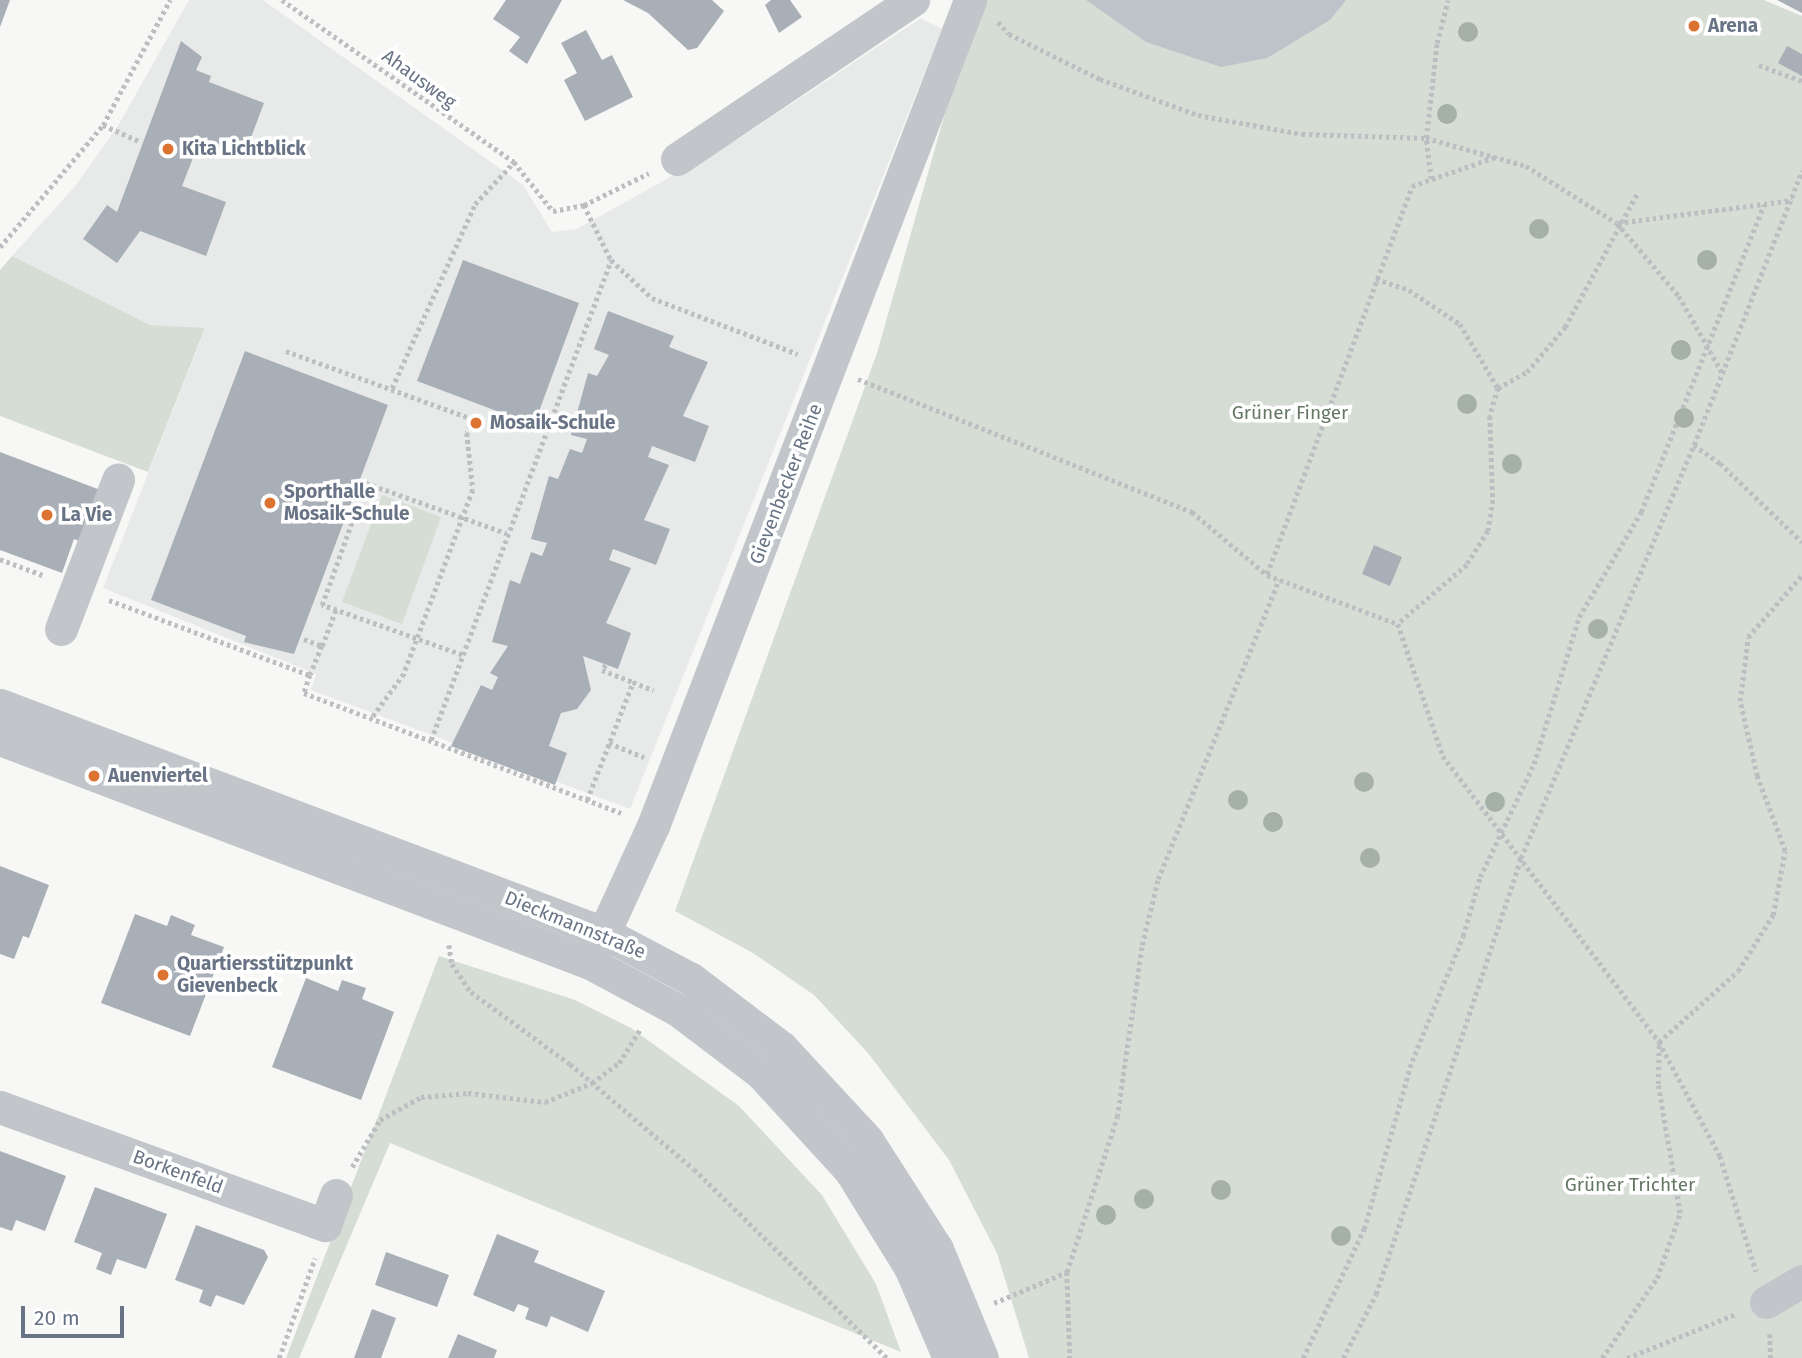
<!DOCTYPE html>
<meta charset="utf-8">
<style>
body{margin:0}
#map{position:relative;width:1802px;height:1358px;overflow:hidden;background:#f7f8f5;font-family:"Fira Sans",sans-serif}
div>[style]{position:absolute}
[style*='--x']{left:calc(var(--x)*1px);top:calc(var(--y)*1px);width:calc(var(--w)*1px);rotate:calc(var(--a)*1deg)}
.built>*{inset:0;background:#e8eae9}
.green>*{inset:0;background:#d6ddd5}
.water>*{inset:0;background:#bcc4ca}
.building>*{inset:0;background:#a8afb6}
.path>*{height:4.5px;margin-top:-2.25px;transform-origin:0;background:repeating-linear-gradient(90deg,#bcbec1 0 3.5px,transparent 0 7px)}
.minor>*{height:33px;margin:-16.5px;padding:0 16.5px;transform-origin:16.5px;border-radius:16.5px;background:#c2c5c9}
.trees>*{width:20px;height:20px;margin:-10px;border-radius:50%;background:#a6b1a5}
.dots>*{width:19px;height:19px;translate:-50% -50%;box-sizing:border-box;border:4px solid #fff;border-radius:50%}
span{translate:-50% -50%;white-space:nowrap;text-align:center;line-height:1.15;-webkit-text-stroke:7px #fff;paint-order:stroke}
.poi-label{font-size:19px;color:#687485;font-weight:700}
.left{translate:0 -50%;text-align:left}
.street-label{font-size:19px;color:#687485}
.park-label{font-size:19px;color:#647763}
.scale{position:absolute;left:21px;top:1306px;width:103px;height:32px;box-sizing:border-box;border:4px solid #687485;border-top:0;padding-left:9px;font-size:21px;line-height:24px;white-space:nowrap;color:#687485;-webkit-text-stroke:5px #fff;paint-order:stroke}
</style>
<div id="map">
<div class="built">
<div style="clip-path:polygon(189px 0,263px 0,523px 185px,552px 232px,577px 229px,740px 138px,921px 18px,942px 29px,630px 809px,311px 690px,316px 674px,103px 588px,205px 329px,150px 325px,12px 256px,76px 185px,119px 124px)"></div>
</div>
<div class="green">
<div style="clip-path:polygon(977px 0,1764px 0,1802px 16px,1802px 1358px,1029px 1358px,997px 1253px,949px 1160px,868px 1053px,814px 995px,753px 953px,675px 911px,877px 353px)"></div>
<div style="clip-path:polygon(12px 256px,150px 325px,205px 328px,148px 472px,0 416px,0 270px)"></div>
<div style="clip-path:polygon(382px 495px,441px 517px,402px 624px,342px 602px)"></div>
<div style="clip-path:polygon(439px 956px,575px 1000px,631px 1028px,739px 1106px,822px 1195px,876px 1284px,901px 1352px,390px 1143px,299px 1358px,286px 1358px)"></div>
</div>
<div class="water">
<div style="clip-path:polygon(1086px 0,1346px 0,1330px 20px,1267px 58px,1221px 67px,1146px 42px)"></div>
</div>
<div class="building">
<div style="clip-path:polygon(0 0,10px 0,0 27px)"></div>
<div style="clip-path:polygon(506px 0,562px 0,527px 64px,509px 51px,520px 37px,493px 19px)"></div>
<div style="clip-path:polygon(623px 0,712px 0,724px 11px,697px 48px,688px 50px,648px 13px)"></div>
<div style="clip-path:polygon(771px 0,790px 0,802px 17px,779px 33px,765px 5px)"></div>
<div style="clip-path:polygon(1777px 0,1802px 0,1802px 13px)"></div>
<div style="clip-path:polygon(586px 30px,602px 60px,612px 55px,633px 97px,585px 121px,564px 80px,577px 73px,561px 43px)"></div>
<div style="clip-path:polygon(181px 41px,202px 57px,196px 70px,211px 76px,209px 82px,264px 103px,244px 156px,200px 140px,182px 186px,226px 202px,206px 256px,140px 231px,117px 263px,83px 239px,107px 205px,117px 212px)"></div>
<div style="clip-path:polygon(1787px 46px,1802px 54px,1802px 76px,1778px 63px)"></div>
<div style="clip-path:polygon(463px 260px,579px 303px,534px 425px,417px 381px)"></div>
<div style="clip-path:polygon(608px 311px,674px 336px,669px 347px,708px 362px,683px 416px,709px 426px,695px 462px,652px 446px,648px 457px,669px 465px,644px 520px,670px 529px,656px 565px,613px 549px,609px 560px,631px 568px,606px 623px,631px 633px,618px 669px,583px 656px,591px 690px,577px 709px,561px 713px,549px 746px,567px 753px,555px 785px,451px 746px,481px 685px,492px 690px,498px 677px,490px 673px,508px 646px,492px 642px,510px 580px,520px 584px,531px 552px,542px 556px,547px 543px,531px 539px,549px 476px,558px 479px,570px 449px,582px 453px,587px 439px,571px 435px,588px 373px,597px 376px,609px 355px,594px 349px)"></div>
<div style="clip-path:polygon(245px 351px,388px 405px,294px 654px,244px 642px,246px 636px,151px 600px)"></div>
<div style="clip-path:polygon(0 452px,103px 491px,84px 543px,74px 539px,62px 573px,0 550px)"></div>
<div style="clip-path:polygon(1374px 545px,1402px 557px,1390px 586px,1362px 574px)"></div>
<div style="clip-path:polygon(0 866px,49px 885px,29px 938px,23px 936px,14px 959px,0 954px)"></div>
<div style="clip-path:polygon(135px 914px,167px 926px,171px 915px,195px 925px,191px 935px,224px 947px,190px 1036px,101px 1003px)"></div>
<div style="clip-path:polygon(306px 978px,338px 991px,342px 980px,366px 988px,362px 999px,394px 1012px,361px 1100px,272px 1067px)"></div>
<div style="clip-path:polygon(0 1151px,66px 1176px,45px 1231px,16px 1220px,12px 1231px,0 1227px)"></div>
<div style="clip-path:polygon(95px 1187px,167px 1214px,146px 1269px,117px 1259px,111px 1275px,96px 1269px,102px 1253px,74px 1242px)"></div>
<div style="clip-path:polygon(196px 1225px,264px 1250px,268px 1257px,244px 1305px,216px 1295px,211px 1307px,199px 1302px,203px 1290px,175px 1280px)"></div>
<div style="clip-path:polygon(497px 1234px,539px 1251px,534px 1262px,605px 1291px,588px 1332px,551px 1316px,547px 1327px,525px 1319px,529px 1308px,518px 1304px,514px 1312px,473px 1295px)"></div>
<div style="clip-path:polygon(386px 1252px,449px 1275px,437px 1307px,375px 1285px)"></div>
<div style="clip-path:polygon(372px 1309px,396px 1318px,381px 1358px,354px 1358px)"></div>
<div style="clip-path:polygon(458px 1334px,497px 1350px,494px 1358px,448px 1358px)"></div>
</div>
<div class="path">
<div style="--x:282;--y:0;--w:283;--a:34.9"></div>
<div style="--x:514;--y:162;--w:63;--a:51.5"></div>
<div style="--x:553;--y:211;--w:32;--a:-11"></div>
<div style="--x:584;--y:205;--w:72;--a:-26.2"></div>
<div style="--x:998;--y:22;--w:16;--a:47"></div>
<div style="--x:1009;--y:34;--w:102;--a:26.3"></div>
<div style="--x:1100;--y:79;--w:104;--a:20.2"></div>
<div style="--x:1198;--y:115;--w:106;--a:10.4"></div>
<div style="--x:1302;--y:134;--w:124;--a:1.8"></div>
<div style="--x:1426;--y:138;--w:104;--a:15.6"></div>
<div style="--x:1526;--y:166;--w:107;--a:32.1"></div>
<div style="--x:1617;--y:223;--w:96;--a:49.7"></div>
<div style="--x:1679;--y:296;--w:90;--a:60.6"></div>
<div style="--x:1759;--y:65;--w:46;--a:20.4"></div>
<div style="--x:103;--y:125;--w:42;--a:24.1"></div>
<div style="--x:1431;--y:179;--w:41;--a:-97"></div>
<div style="--x:1426;--y:138;--w:96;--a:-83.4"></div>
<div style="--x:1437;--y:43;--w:44;--a:-75.7"></div>
<div style="--x:584;--y:205;--w:61;--a:63.9"></div>
<div style="--x:611;--y:260;--w:56;--a:42.8"></div>
<div style="--x:652;--y:298;--w:156;--a:21"></div>
<div style="--x:1618;--y:223;--w:176;--a:-7.5"></div>
<div style="--x:0;--y:247;--w:160;--a:-49.8"></div>
<div style="--x:103;--y:125;--w:142;--a:-61.8"></div>
<div style="--x:1376;--y:279;--w:35;--a:18"></div>
<div style="--x:1409;--y:290;--w:61;--a:33.7"></div>
<div style="--x:1460;--y:324;--w:74;--a:59.3"></div>
<div style="--x:1498;--y:388;--w:29;--a:106"></div>
<div style="--x:1490;--y:416;--w:84;--a:88"></div>
<div style="--x:1493;--y:500;--w:31;--a:99"></div>
<div style="--x:1488;--y:531;--w:40;--a:122"></div>
<div style="--x:1467;--y:565;--w:91;--a:139.5"></div>
<div style="--x:286;--y:351;--w:199;--a:20"></div>
<div style="--x:473;--y:419;--w:15;--a:113"></div>
<div style="--x:467;--y:433;--w:57;--a:84"></div>
<div style="--x:473;--y:490;--w:197;--a:110.6"></div>
<div style="--x:404;--y:674;--w:54;--a:126"></div>
<div style="--x:858;--y:379;--w:360;--a:21.7"></div>
<div style="--x:1192;--y:512;--w:98;--a:40"></div>
<div style="--x:1267;--y:575;--w:140;--a:20.5"></div>
<div style="--x:1398;--y:624;--w:139;--a:71.2"></div>
<div style="--x:1443;--y:756;--w:358;--a:52.9"></div>
<div style="--x:1659;--y:1042;--w:129;--a:61.8"></div>
<div style="--x:1720;--y:1156;--w:121;--a:72.6"></div>
<div style="--x:392;--y:388;--w:202;--a:-65.7"></div>
<div style="--x:475;--y:204;--w:57;--a:-47.1"></div>
<div style="--x:1498;--y:388;--w:33;--a:-29"></div>
<div style="--x:1527;--y:372;--w:59;--a:-49.8"></div>
<div style="--x:1565;--y:327;--w:153;--a:-61.6"></div>
<div style="--x:1694;--y:445;--w:32;--a:35"></div>
<div style="--x:1720;--y:463;--w:114;--a:43.9"></div>
<div style="--x:0;--y:559;--w:48;--a:20.7"></div>
<div style="--x:1267;--y:574;--w:414;--a:-69.5"></div>
<div style="--x:1412;--y:186;--w:91;--a:-19.2"></div>
<div style="--x:109;--y:600;--w:215;--a:20.5"></div>
<div style="--x:310;--y:675;--w:19;--a:108"></div>
<div style="--x:304;--y:693;--w:339;--a:20.7"></div>
<div style="--x:304;--y:639;--w:19;--a:21"></div>
<div style="--x:322;--y:646;--w:31;--a:112"></div>
<div style="--x:322;--y:646;--w:39;--a:-69"></div>
<div style="--x:462;--y:655;--w:149;--a:-160.3"></div>
<div style="--x:322;--y:605;--w:130;--a:-70.2"></div>
<div style="--x:366;--y:483;--w:149;--a:19.7"></div>
<div style="--x:606;--y:665;--w:6;--a:129"></div>
<div style="--x:602;--y:670;--w:33;--a:21"></div>
<div style="--x:431;--y:740;--w:513;--a:-69.44"></div>
<div style="--x:609;--y:743;--w:38;--a:22"></div>
<div style="--x:587;--y:800;--w:127;--a:-68.7"></div>
<div style="--x:633;--y:682;--w:22;--a:22"></div>
<div style="--x:449;--y:945;--w:19;--a:81"></div>
<div style="--x:452;--y:964;--w:34;--a:56"></div>
<div style="--x:471;--y:992;--w:122;--a:36"></div>
<div style="--x:570;--y:1064;--w:162;--a:40.3"></div>
<div style="--x:694;--y:1169;--w:270;--a:44.4"></div>
<div style="--x:352;--y:1167;--w:55;--a:-59.2"></div>
<div style="--x:380;--y:1120;--w:47;--a:-29.3"></div>
<div style="--x:421;--y:1097;--w:47;--a:-4.9"></div>
<div style="--x:468;--y:1093;--w:78;--a:6.7"></div>
<div style="--x:545;--y:1102;--w:51;--a:-22"></div>
<div style="--x:592;--y:1083;--w:34;--a:-37"></div>
<div style="--x:619;--y:1063;--w:41;--a:-57.8"></div>
<div style="--x:1067;--y:1272;--w:86;--a:88"></div>
<div style="--x:994;--y:1303;--w:79;--a:-23"></div>
<div style="--x:1067;--y:1272;--w:163;--a:-72.1"></div>
<div style="--x:1117;--y:1117;--w:174;--a:-81.7"></div>
<div style="--x:1142;--y:945;--w:68;--a:-76.4"></div>
<div style="--x:1158;--y:879;--w:323;--a:-68"></div>
<div style="--x:1770;--y:1334;--w:24;--a:88"></div>
<div style="--x:279;--y:1358;--w:106;--a:-70.2"></div>
<div style="--x:1303;--y:1358;--w:143;--a:-64.7"></div>
<div style="--x:1364;--y:1229;--w:175;--a:-74.1"></div>
<div style="--x:1412;--y:1061;--w:135;--a:-67.8"></div>
<div style="--x:1463;--y:936;--w:61;--a:-73.9"></div>
<div style="--x:1480;--y:877;--w:125;--a:-64.5"></div>
<div style="--x:1534;--y:764;--w:154;--a:-73"></div>
<div style="--x:1579;--y:617;--w:122;--a:-59.4"></div>
<div style="--x:1641;--y:512;--w:331;--a:-68.2"></div>
<div style="--x:1343;--y:1358;--w:72;--a:-62.7"></div>
<div style="--x:1376;--y:1294;--w:459;--a:-71.6"></div>
<div style="--x:1521;--y:858;--w:448;--a:-67.3"></div>
<div style="--x:1694;--y:445;--w:295;--a:-68.5"></div>
<div style="--x:1602;--y:1358;--w:97;--a:-55.5"></div>
<div style="--x:1657;--y:1278;--w:69;--a:-70.5"></div>
<div style="--x:1680;--y:1213;--w:131;--a:-99.7"></div>
<div style="--x:1658;--y:1084;--w:42;--a:-88.6"></div>
<div style="--x:1659;--y:1042;--w:106;--a:-41.9"></div>
<div style="--x:1738;--y:971;--w:66;--a:-58"></div>
<div style="--x:1773;--y:915;--w:65;--a:-79.4"></div>
<div style="--x:1785;--y:851;--w:80;--a:-110.5"></div>
<div style="--x:1757;--y:776;--w:77;--a:-102.8"></div>
<div style="--x:1740;--y:701;--w:64;--a:-82.9"></div>
<div style="--x:1748;--y:637;--w:82;--a:-48.9"></div>
<div style="--x:1627;--y:1358;--w:118;--a:-22"></div>
</div>
<div class="minor">
<div style="--x:677;--y:159;--w:285;--a:-34"></div>
<div style="--x:61;--y:629;--w:160;--a:-69.1"></div>
<div style="--x:0;--y:705;--w:646;--a:20.68"></div>
<div style="--x:604;--y:933;--w:98;--a:27.9"></div>
<div style="--x:691;--y:979;--w:113;--a:37.1"></div>
<div style="--x:781;--y:1047;--w:127;--a:47.2"></div>
<div style="--x:867;--y:1140;--w:130;--a:57.3"></div>
<div style="--x:937;--y:1249;--w:118;--a:67.6"></div>
<div style="--x:0;--y:739;--w:631;--a:20.79"></div>
<div style="--x:590;--y:963;--w:100;--a:28.1"></div>
<div style="--x:678;--y:1010;--w:104;--a:37.2"></div>
<div style="--x:761;--y:1073;--w:132;--a:47.5"></div>
<div style="--x:850;--y:1170;--w:114;--a:58.3"></div>
<div style="--x:910;--y:1267;--w:99;--a:66.8"></div>
<div style="--x:595;--y:952;--w:139;--a:-65.3"></div>
<div style="--x:653;--y:826;--w:885;--a:-69"></div>
<div style="--x:0;--y:1107;--w:346;--a:20"></div>
<div style="--x:325;--y:1225;--w:32;--a:-70"></div>
<div style="--x:1766;--y:1302;--w:42;--a:-30.3"></div>
</div>
<div class="trees">
<div style="left:1468px;top:32px"></div>
<div style="left:1447px;top:114px"></div>
<div style="left:1539px;top:229px"></div>
<div style="left:1707px;top:260px"></div>
<div style="left:1681px;top:350px"></div>
<div style="left:1467px;top:404px"></div>
<div style="left:1684px;top:418px"></div>
<div style="left:1512px;top:464px"></div>
<div style="left:1598px;top:629px"></div>
<div style="left:1364px;top:782px"></div>
<div style="left:1238px;top:800px"></div>
<div style="left:1495px;top:802px"></div>
<div style="left:1273px;top:822px"></div>
<div style="left:1370px;top:858px"></div>
<div style="left:1221px;top:1190px"></div>
<div style="left:1144px;top:1199px"></div>
<div style="left:1106px;top:1215px"></div>
<div style="left:1341px;top:1236px"></div>
</div>
<div class="dots">
<div style="left:1694px;top:26px;background:#dc7331"></div>
<div style="left:168px;top:149px;background:#dc7331"></div>
<div style="left:476px;top:423px;background:#dc7331"></div>
<div style="left:270px;top:503px;background:#dc7331"></div>
<div style="left:47px;top:515px;background:#dc7331"></div>
<div style="left:94px;top:776px;background:#dc7331"></div>
<div style="left:163px;top:975px;background:#dc7331"></div>
</div>
<div class="poi-label">
<span class="left" style="left:1708px;top:26px">Arena</span>
<span class="left" style="left:182px;top:149px">Kita Lichtblick</span>
<span class="left" style="left:490px;top:423px">Mosaik-Schule</span>
<span class="left" style="left:284px;top:503px">Sporthalle<br>Mosaik-Schule</span>
<span class="left" style="left:61px;top:515px">La Vie</span>
<span class="left" style="left:108px;top:776px">Auenviertel</span>
<span class="left" style="left:177px;top:975px">Quartiersstützpunkt<br>Gievenbeck</span>
</div>
<div class="street-label">
<span style="left:419px;top:79px;rotate:36deg">Ahausweg</span>
<span style="left:786px;top:484px;rotate:-69deg">Gievenbecker Reihe</span>
<span style="left:575px;top:925px;rotate:22deg">Dieckmannstraße</span>
<span style="left:178px;top:1172px;rotate:20deg">Borkenfeld</span>
</div>
<div class="park-label">
<span style="left:1290px;top:413px">Grüner Finger</span>
<span style="left:1630px;top:1185px">Grüner Trichter</span>
</div>
<div class="scale">20 m</div>
</div>
